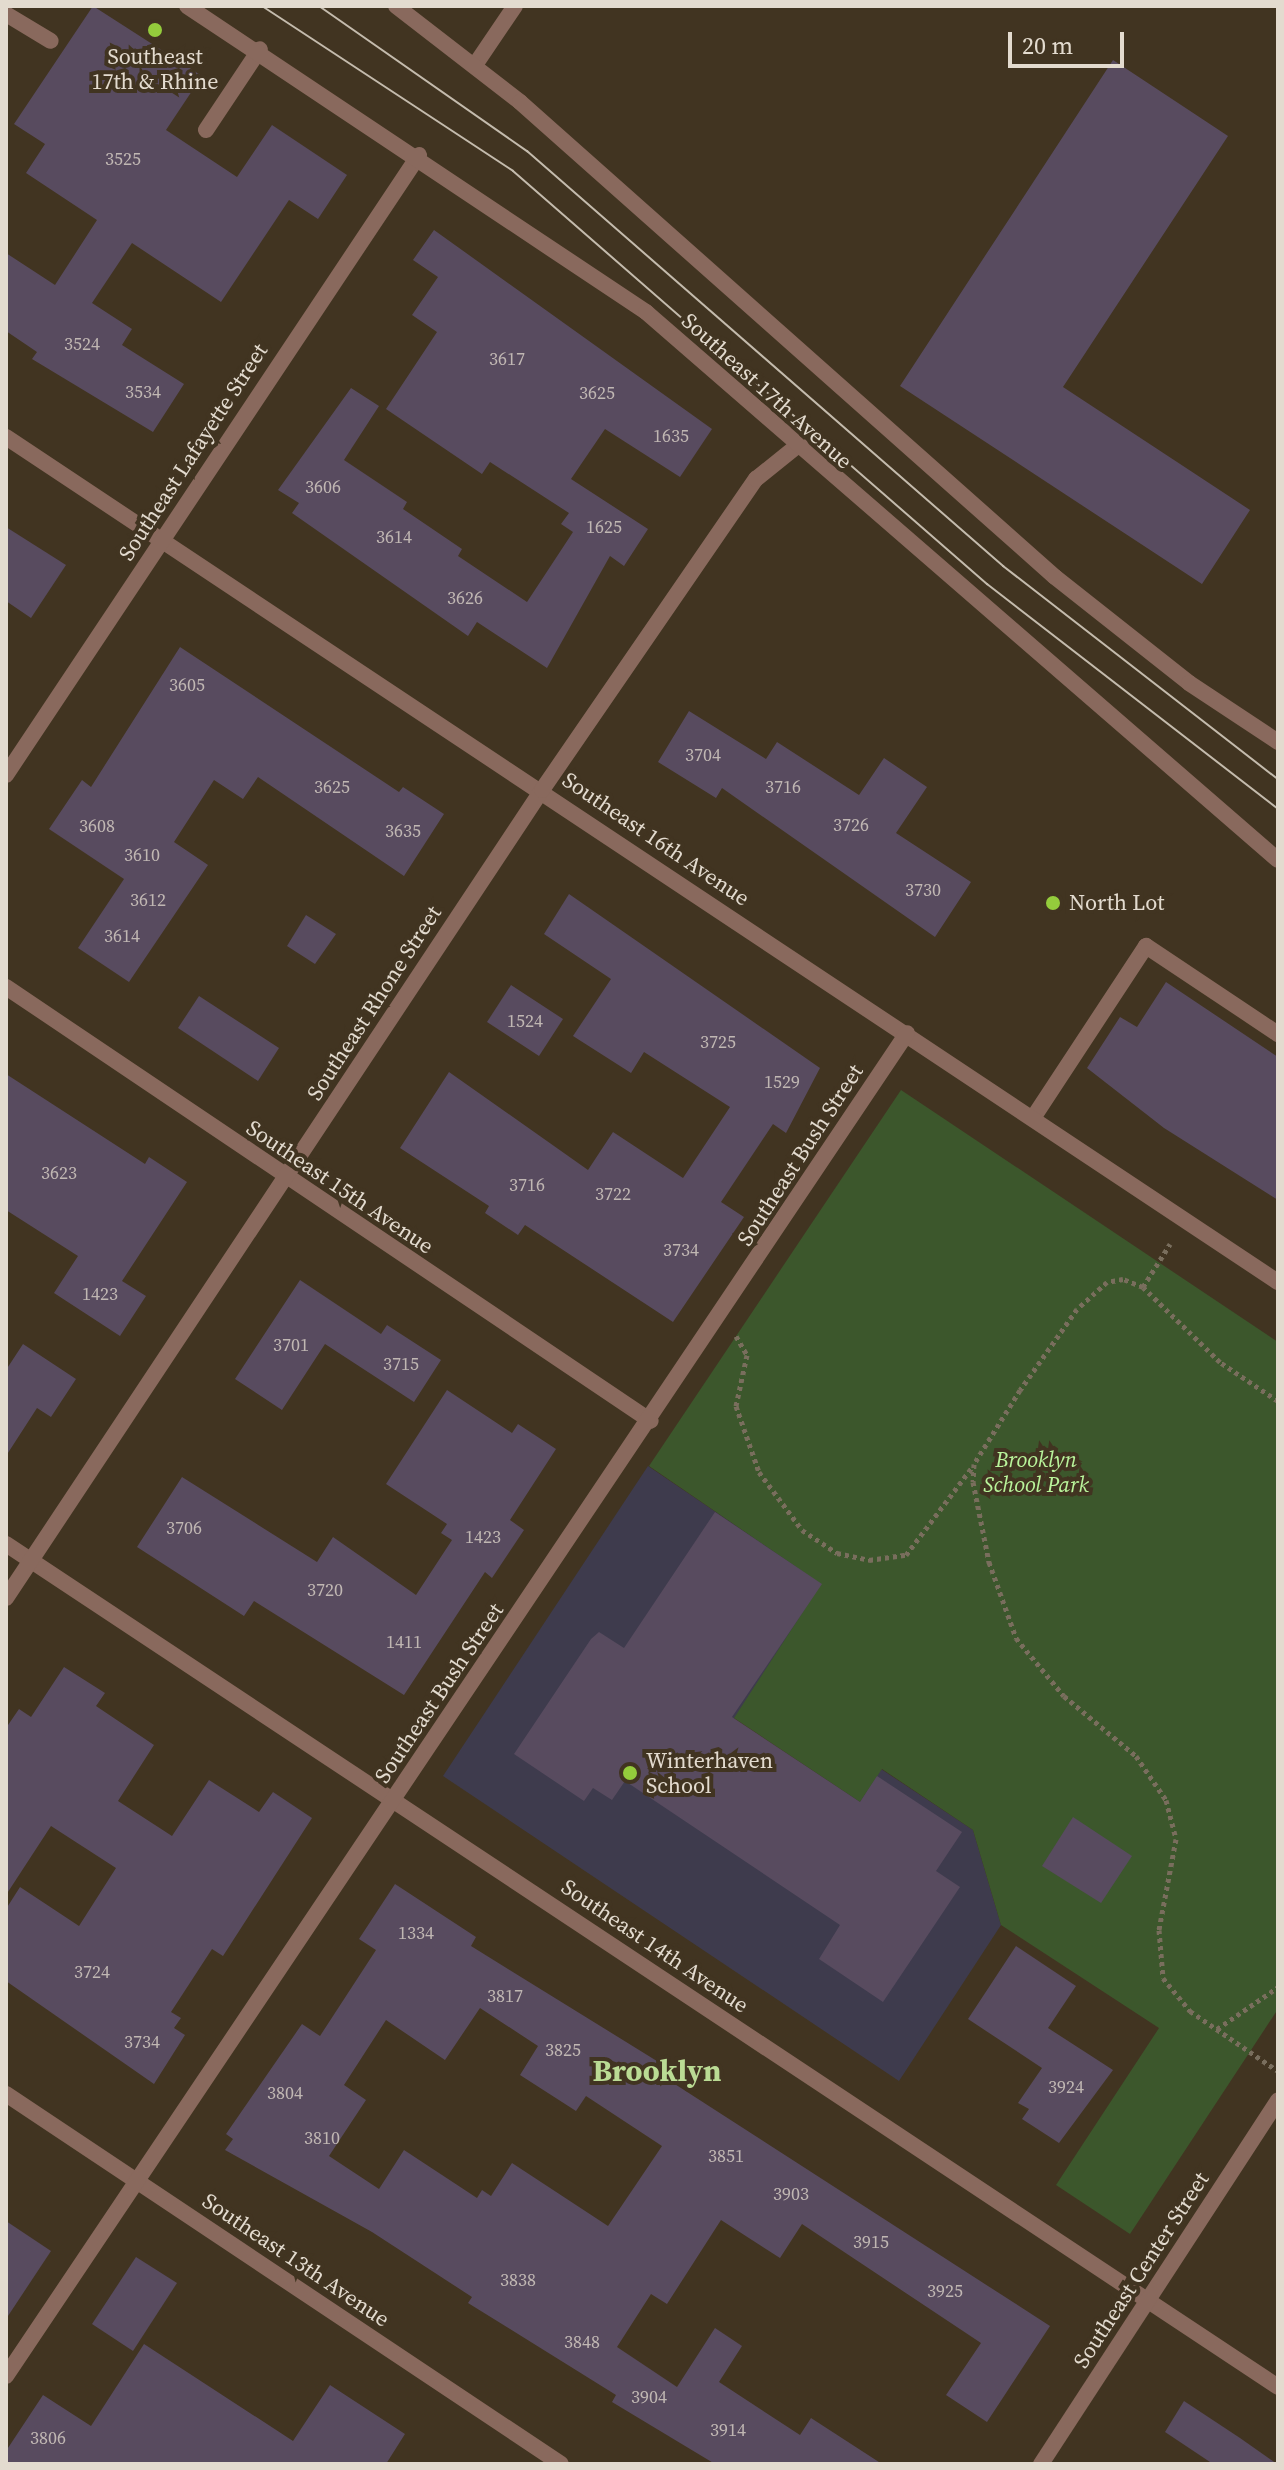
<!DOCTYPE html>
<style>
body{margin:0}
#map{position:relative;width:1284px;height:2470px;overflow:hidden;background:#413421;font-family:"Source Serif 4",serif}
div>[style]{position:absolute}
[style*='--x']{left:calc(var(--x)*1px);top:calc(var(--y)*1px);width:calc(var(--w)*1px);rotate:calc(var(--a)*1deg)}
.education>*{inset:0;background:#3e3b4d}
.green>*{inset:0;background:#3c572c}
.building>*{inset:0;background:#584b5f}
.path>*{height:5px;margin-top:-2.5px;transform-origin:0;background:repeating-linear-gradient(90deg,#796e5d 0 4px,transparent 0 8px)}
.service>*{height:16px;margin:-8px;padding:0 8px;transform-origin:8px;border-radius:8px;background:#89695d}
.minor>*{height:16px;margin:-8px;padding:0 8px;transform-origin:8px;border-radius:8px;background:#89695d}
.tertiary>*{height:16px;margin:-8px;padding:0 8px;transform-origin:8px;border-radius:8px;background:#89695d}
.tram>*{height:2px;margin:-1px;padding:0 1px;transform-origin:1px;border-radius:1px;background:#c4bbad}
.dots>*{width:22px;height:22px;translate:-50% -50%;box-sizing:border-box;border:4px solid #413421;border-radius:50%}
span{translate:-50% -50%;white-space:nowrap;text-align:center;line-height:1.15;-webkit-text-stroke:8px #413421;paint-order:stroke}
.number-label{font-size:18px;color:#c0b7b3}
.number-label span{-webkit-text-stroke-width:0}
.poi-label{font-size:22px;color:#e3dbcf}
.left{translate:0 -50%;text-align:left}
.street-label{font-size:22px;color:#e3dbcf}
.park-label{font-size:22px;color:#b9f49b;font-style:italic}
.district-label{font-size:30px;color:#badb94;font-weight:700}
.frame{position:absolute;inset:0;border:8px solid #e3dbcf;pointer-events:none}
.scale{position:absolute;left:1008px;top:32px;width:116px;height:36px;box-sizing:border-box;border:4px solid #e3dbcf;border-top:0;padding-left:10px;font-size:24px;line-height:28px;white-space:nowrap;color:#e3dbcf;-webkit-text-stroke:6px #413421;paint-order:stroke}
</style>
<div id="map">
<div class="education">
<div style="clip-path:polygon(648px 1466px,822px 1584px,734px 1719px,860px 1802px,881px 1769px,973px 1830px,1001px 1925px,899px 2081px,443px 1776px)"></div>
</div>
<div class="green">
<div style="clip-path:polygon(901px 1090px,1278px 1342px,1278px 2009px,1130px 2234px,1056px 2185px,1159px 2028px,1001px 1925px,973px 1830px,882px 1769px,860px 1802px,734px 1718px,821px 1584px,649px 1466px)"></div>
</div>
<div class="building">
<div style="clip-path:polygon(93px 6px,202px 76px,166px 130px,237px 177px,272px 125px,347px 175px,318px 219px,289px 200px,221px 302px,132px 243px,92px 303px,132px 329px,122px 345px,184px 384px,153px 432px,32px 359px,37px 352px,6px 331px,6px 253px,55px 285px,97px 220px,26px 173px,45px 144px,14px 124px)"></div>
<div style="clip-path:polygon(1113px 60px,1228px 136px,1063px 387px,1250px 510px,1202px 584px,900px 386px)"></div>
<div style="clip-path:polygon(434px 230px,712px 429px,680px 477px,605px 429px,571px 479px,648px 529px,624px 566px,610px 556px,547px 668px,477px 622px,468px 636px,292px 513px,299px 503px,278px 490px,351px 388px,379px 406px,344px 460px,407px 502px,403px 509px,462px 549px,458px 556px,527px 602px,573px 532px,561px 524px,569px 513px,490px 462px,482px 474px,386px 409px,437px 332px,412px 315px,438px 277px,413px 260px)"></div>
<div style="clip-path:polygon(6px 527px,66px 565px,31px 618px,6px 601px)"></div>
<div style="clip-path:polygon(180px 647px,399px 792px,403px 787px,444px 814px,404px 876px,258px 777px,243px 799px,214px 780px,174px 842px,208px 865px,129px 982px,78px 948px,124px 879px,49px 829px,82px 780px,91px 787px)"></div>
<div style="clip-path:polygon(689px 711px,766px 759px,777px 742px,859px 795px,884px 758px,927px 787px,896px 833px,971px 882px,935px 937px,722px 788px,716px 798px,658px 762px)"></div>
<div style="clip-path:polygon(569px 894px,820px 1068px,786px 1133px,773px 1124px,721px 1202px,744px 1217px,673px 1322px,525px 1225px,518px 1235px,485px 1213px,489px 1206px,400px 1148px,449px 1072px,588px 1170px,613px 1132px,683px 1178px,730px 1107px,644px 1052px,631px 1073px,573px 1036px,611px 979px,544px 934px)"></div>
<div style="clip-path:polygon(306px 915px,336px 934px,315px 964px,287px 946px)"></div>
<div style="clip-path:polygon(1166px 982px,1278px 1057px,1278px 1200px,1164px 1128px,1087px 1068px,1120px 1017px,1137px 1027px)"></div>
<div style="clip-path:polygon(511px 985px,563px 1019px,539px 1056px,487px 1022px)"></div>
<div style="clip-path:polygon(199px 996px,279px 1048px,258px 1081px,178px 1028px)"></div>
<div style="clip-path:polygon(6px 1074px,145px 1164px,149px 1157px,187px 1182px,122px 1281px,146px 1296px,120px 1336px,54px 1293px,78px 1256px,6px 1210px)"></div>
<div style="clip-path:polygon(300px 1280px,381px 1334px,387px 1325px,441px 1360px,414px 1402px,325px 1344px,282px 1410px,235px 1379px)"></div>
<div style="clip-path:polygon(23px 1344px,76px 1379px,51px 1417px,37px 1408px,6px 1456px,6px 1370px)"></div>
<div style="clip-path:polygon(447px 1390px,512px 1433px,518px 1424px,556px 1449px,510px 1520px,524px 1530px,492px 1578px,485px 1572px,404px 1695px,254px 1601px,244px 1616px,137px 1547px,182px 1477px,317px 1562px,333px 1537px,416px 1595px,452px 1540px,441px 1533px,447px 1524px,386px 1484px)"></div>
<div style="clip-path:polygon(715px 1512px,822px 1584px,732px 1717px,860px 1802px,877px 1776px,962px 1832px,936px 1871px,960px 1887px,883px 2002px,819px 1959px,840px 1925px,625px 1781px,612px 1800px,593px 1788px,584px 1801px,514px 1754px,591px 1639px,599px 1632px,624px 1648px)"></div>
<div style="clip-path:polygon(64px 1667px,105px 1693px,96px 1706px,154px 1745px,118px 1801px,172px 1836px,209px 1780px,259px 1812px,273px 1792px,312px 1818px,223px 1956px,212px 1949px,171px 2012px,181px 2018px,174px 2028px,185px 2035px,154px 2084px,6px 1981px,6px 1909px,20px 1887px,79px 1926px,116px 1868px,51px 1826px,6px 1895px,6px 1728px,19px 1709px,31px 1717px)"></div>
<div style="clip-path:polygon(1073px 1817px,1132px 1856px,1101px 1903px,1042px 1866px)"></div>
<div style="clip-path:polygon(evenodd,395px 1884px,476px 1937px,471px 1946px,673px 2071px,667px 2079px,1050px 2326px,987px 2422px,946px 2395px,981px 2343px,802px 2224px,780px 2258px,721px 2220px,667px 2304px,651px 2294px,617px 2347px,677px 2387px,715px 2328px,742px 2346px,719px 2382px,800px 2435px,811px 2418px,882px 2464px,715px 2464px,612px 2402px,616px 2395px,468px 2303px,472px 2297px,372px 2232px,225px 2150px,233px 2139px,226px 2134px,302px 2024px,320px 2036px,376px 1950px,359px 1939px,395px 1884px,480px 2008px,538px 2046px,520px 2075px,576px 2111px,586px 2096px,662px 2146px,608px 2226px,512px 2163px,491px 2196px,482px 2190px,477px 2198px,404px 2150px,379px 2189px,329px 2156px,366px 2100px,344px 2085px,386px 2020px,445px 2060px,480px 2008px)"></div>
<div style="clip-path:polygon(1016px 1946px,1076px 1986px,1048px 2028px,1113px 2070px,1059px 2143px,1022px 2119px,1029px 2109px,1018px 2103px,1042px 2068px,968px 2019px)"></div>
<div style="clip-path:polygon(6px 2221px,51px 2251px,6px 2319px)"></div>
<div style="clip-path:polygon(136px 2257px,177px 2283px,133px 2351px,92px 2324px)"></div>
<div style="clip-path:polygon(144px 2344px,293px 2441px,330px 2385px,405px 2434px,386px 2464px,6px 2464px,6px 2451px,43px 2395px,91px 2426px)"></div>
<div style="clip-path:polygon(1184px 2401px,1240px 2438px,1277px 2464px,1213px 2464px,1165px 2432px)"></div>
</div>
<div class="path">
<div style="--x:1143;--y:1287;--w:51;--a:-57.9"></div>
<div style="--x:736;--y:1336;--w:22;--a:60"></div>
<div style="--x:747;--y:1355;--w:52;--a:102.2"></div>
<div style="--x:736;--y:1406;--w:70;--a:70.8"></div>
<div style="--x:759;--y:1472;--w:72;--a:53.4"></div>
<div style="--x:802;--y:1530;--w:42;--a:33.3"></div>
<div style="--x:837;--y:1553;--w:33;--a:12"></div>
<div style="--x:869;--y:1560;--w:37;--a:-8"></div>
<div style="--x:906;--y:1555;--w:111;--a:-53"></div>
<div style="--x:1278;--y:1401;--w:70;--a:-146.1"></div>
<div style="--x:1220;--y:1362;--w:107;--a:-135.8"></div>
<div style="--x:1143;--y:1287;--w:22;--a:-158"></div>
<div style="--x:1123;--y:1279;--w:16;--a:169"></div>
<div style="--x:1107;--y:1282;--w:40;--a:138"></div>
<div style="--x:1077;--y:1309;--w:99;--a:125.1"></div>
<div style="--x:1020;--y:1390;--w:87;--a:121.9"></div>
<div style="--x:974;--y:1464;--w:18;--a:93"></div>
<div style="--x:973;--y:1482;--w:82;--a:78.7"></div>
<div style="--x:989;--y:1562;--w:81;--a:70.4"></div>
<div style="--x:1016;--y:1638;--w:75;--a:50.4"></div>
<div style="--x:1064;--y:1696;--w:94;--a:39.8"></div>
<div style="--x:1136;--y:1756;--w:53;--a:55.7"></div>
<div style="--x:1166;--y:1800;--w:40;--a:75.6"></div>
<div style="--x:1176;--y:1839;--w:93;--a:100.6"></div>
<div style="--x:1159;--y:1930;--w:48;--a:85.2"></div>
<div style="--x:1163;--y:1978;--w:43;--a:50.7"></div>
<div style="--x:1190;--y:2011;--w:107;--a:34.3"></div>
<div style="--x:1217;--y:2029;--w:74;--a:-34.5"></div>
</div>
<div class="service">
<div style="--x:6;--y:14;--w:52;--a:31"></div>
<div style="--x:206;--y:130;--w:97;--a:-56.3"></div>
<div style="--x:1033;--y:1118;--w:206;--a:-56.7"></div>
<div style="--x:1146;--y:946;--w:159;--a:33.7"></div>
</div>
<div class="minor">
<div style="--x:475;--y:65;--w:71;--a:-55.9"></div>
<div style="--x:6;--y:437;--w:1527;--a:33.6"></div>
<div style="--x:6;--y:775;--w:745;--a:-56.33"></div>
<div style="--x:6;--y:987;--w:777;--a:33.94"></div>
<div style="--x:6;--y:1544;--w:1526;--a:33.53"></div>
<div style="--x:6;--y:1598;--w:970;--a:-56.44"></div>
<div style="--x:542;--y:790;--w:378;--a:-55.5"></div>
<div style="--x:756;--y:479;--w:51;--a:-38.7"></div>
<div style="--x:6;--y:2094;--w:667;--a:33.69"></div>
<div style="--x:6;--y:2376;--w:1617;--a:-56.14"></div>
<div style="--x:1041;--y:2464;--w:434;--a:-56.9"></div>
</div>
<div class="tertiary">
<div style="--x:187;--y:6;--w:552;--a:33.69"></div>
<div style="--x:646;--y:312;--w:836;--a:40.93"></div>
<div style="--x:396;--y:6;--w:157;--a:37.7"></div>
<div style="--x:520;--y:102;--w:715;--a:41.6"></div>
<div style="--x:1055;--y:577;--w:171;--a:38.3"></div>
<div style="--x:1189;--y:683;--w:107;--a:33.5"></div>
</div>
<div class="tram">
<div style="--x:262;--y:6;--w:300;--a:33.3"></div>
<div style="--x:513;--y:171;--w:629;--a:41.07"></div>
<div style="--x:987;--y:584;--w:368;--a:37.7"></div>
<div style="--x:319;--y:6;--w:254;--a:34.9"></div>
<div style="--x:527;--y:151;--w:632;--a:41.08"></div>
<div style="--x:1003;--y:566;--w:348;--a:37.8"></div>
</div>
<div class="dots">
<div style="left:155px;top:30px;background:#94cc3c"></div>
<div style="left:1053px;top:903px;background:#94cc3c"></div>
<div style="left:630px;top:1773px;background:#94cc3c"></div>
</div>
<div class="number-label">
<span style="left:123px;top:159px">3525</span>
<span style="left:82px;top:344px">3524</span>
<span style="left:507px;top:359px">3617</span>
<span style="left:143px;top:392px">3534</span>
<span style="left:597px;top:393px">3625</span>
<span style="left:671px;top:436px">1635</span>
<span style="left:323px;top:487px">3606</span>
<span style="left:604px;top:527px">1625</span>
<span style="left:394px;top:537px">3614</span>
<span style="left:465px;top:598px">3626</span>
<span style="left:187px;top:685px">3605</span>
<span style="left:703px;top:755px">3704</span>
<span style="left:332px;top:787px">3625</span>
<span style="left:783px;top:787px">3716</span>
<span style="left:851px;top:825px">3726</span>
<span style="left:97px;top:826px">3608</span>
<span style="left:403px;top:831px">3635</span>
<span style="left:142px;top:855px">3610</span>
<span style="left:923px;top:890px">3730</span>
<span style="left:148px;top:900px">3612</span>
<span style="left:122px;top:936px">3614</span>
<span style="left:525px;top:1021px">1524</span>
<span style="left:718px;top:1042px">3725</span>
<span style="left:782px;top:1082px">1529</span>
<span style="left:59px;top:1173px">3623</span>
<span style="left:527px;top:1185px">3716</span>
<span style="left:613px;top:1194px">3722</span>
<span style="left:681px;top:1250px">3734</span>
<span style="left:100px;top:1294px">1423</span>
<span style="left:291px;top:1345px">3701</span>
<span style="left:401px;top:1364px">3715</span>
<span style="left:184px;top:1528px">3706</span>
<span style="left:483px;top:1537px">1423</span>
<span style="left:325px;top:1590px">3720</span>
<span style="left:404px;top:1642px">1411</span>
<span style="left:416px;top:1933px">1334</span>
<span style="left:92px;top:1972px">3724</span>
<span style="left:505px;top:1996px">3817</span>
<span style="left:142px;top:2042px">3734</span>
<span style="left:563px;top:2050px">3825</span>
<span style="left:1066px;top:2087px">3924</span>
<span style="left:285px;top:2093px">3804</span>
<span style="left:322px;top:2138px">3810</span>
<span style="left:726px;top:2156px">3851</span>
<span style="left:791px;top:2194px">3903</span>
<span style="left:871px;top:2242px">3915</span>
<span style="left:518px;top:2280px">3838</span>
<span style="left:945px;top:2291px">3925</span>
<span style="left:582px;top:2342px">3848</span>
<span style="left:649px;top:2397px">3904</span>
<span style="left:728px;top:2430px">3914</span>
<span style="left:48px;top:2438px">3806</span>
</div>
<div class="poi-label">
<span style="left:155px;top:69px">Southeast<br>17th &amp; Rhine</span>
<span class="left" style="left:1069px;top:903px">North Lot</span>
<span class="left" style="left:646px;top:1773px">Winterhaven<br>School</span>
</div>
<div class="street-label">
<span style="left:767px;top:391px;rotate:42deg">Southeast 17th Avenue</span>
<span style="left:193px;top:452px;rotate:-57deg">Southeast Lafayette Street</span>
<span style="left:656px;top:839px;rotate:34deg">Southeast 16th Avenue</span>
<span style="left:374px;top:1003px;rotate:-57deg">Southeast Rhone Street</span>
<span style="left:800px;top:1155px;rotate:-57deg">Southeast Bush Street</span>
<span style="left:340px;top:1187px;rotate:34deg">Southeast 15th Avenue</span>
<span style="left:439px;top:1693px;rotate:-56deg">Southeast Bush Street</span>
<span style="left:655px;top:1946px;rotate:34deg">Southeast 14th Avenue</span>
<span style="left:296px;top:2260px;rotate:34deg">Southeast 13th Avenue</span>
<span style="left:1141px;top:2270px;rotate:-57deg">Southeast Center Street</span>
</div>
<div class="park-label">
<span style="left:1036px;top:1472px">Brooklyn<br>School Park</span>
</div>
<div class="district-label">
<span style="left:657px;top:2071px">Brooklyn</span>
</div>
<div class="frame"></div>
<div class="scale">20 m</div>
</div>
